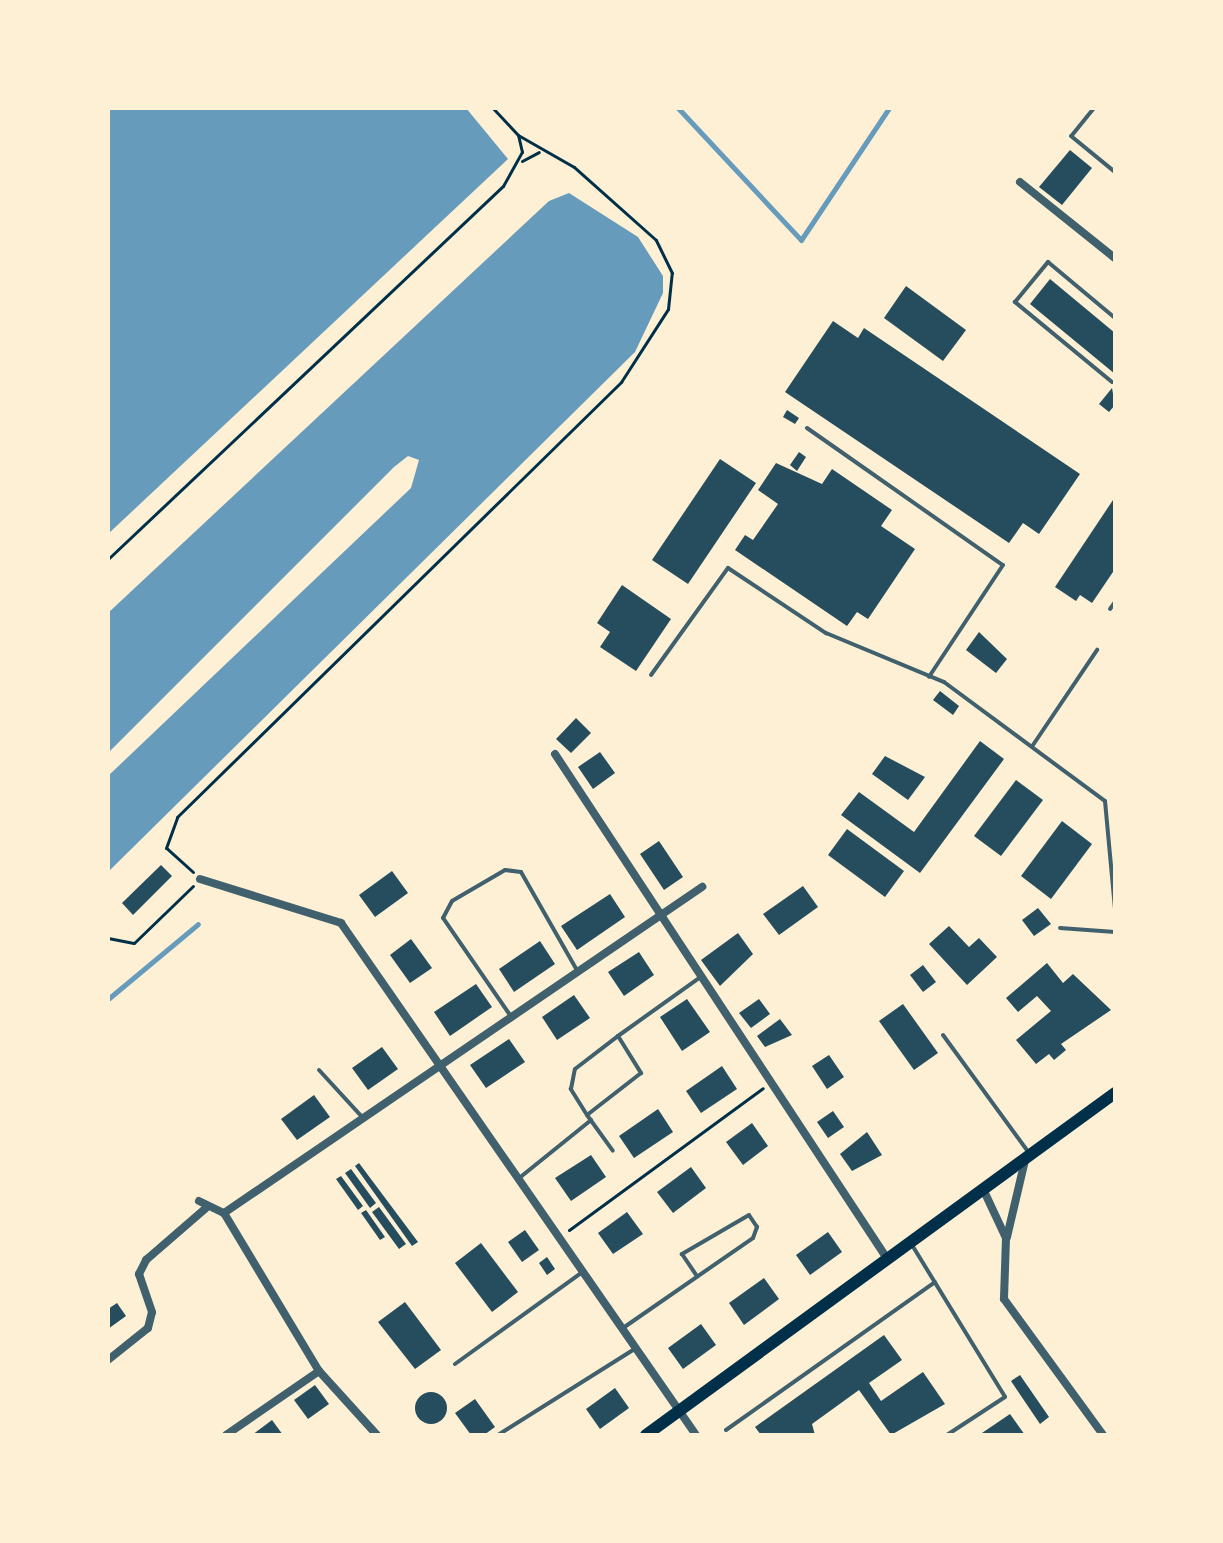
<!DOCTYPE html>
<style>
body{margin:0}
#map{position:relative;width:1223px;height:1543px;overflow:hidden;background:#fdf0d5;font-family:Mulish,sans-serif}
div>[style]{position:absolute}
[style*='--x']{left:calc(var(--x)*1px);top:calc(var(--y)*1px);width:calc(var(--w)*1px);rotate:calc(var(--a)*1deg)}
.water>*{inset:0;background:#669bbc}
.stream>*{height:5px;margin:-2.5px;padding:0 2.5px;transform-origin:2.5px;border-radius:2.5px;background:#669bbc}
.building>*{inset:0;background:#264d5e}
.round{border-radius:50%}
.path>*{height:3px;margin:-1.5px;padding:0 1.5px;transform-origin:1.5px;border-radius:1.5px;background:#003049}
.service>*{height:4px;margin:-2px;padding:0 2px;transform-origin:2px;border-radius:2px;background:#3f606c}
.minor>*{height:8px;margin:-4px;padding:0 4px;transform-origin:4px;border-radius:4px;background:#3f606c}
.primary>*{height:12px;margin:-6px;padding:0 6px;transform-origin:6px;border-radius:6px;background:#003049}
span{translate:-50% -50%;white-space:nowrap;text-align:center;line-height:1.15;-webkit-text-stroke:6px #fdf0d5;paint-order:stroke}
.frame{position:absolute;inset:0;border:110px solid #fdf0d5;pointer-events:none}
</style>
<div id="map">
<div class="water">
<div style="clip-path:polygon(108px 108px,466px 108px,508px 159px,108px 534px)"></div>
<div style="clip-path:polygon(569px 193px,638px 237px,663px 276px,663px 293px,635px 352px,108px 872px,108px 776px,411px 488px,419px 460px,408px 456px,394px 467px,108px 753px,108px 613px,549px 201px)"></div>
</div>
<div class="stream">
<div style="--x:678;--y:108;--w:180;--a:47"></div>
<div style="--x:801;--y:240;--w:159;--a:-56.3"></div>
<div style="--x:108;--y:999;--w:117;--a:-39.8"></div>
</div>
<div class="building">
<div style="clip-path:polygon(1070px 150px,1092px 168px,1062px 205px,1039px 187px)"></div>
<div style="clip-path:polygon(1050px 279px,1115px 333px,1115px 374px,1030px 304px)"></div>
<div style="clip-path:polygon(906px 286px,966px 330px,943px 361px,884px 318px)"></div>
<div style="clip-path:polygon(833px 321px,858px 338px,864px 328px,1080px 474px,1039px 534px,1023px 523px,1009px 543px,785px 392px)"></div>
<div style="clip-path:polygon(1112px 388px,1115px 405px,1109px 412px,1099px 404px)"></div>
<div style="clip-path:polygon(787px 410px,799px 418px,795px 424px,783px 417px)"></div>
<div style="clip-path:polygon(799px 452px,806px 457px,797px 471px,790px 465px)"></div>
<div style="clip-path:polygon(720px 459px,756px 483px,688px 584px,652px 560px)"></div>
<div style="clip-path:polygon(776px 463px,822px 484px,832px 469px,892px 510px,881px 526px,915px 549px,868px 619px,857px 612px,847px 626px,735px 550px,745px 535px,753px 540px,778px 504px,758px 490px)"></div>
<div style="clip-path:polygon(1115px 497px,1115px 569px,1092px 603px,1080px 595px,1076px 601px,1055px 587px)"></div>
<div style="clip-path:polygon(622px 585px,671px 619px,636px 671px,600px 647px,610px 632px,597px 623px)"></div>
<div style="clip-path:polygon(979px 632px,1007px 659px,996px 673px,966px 650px)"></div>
<div style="clip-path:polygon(940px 691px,959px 706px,953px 715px,933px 700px)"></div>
<div style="clip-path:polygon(576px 718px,591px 733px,571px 753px,556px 739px)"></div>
<div style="clip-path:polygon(980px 741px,1004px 759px,920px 873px,841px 815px,859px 792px,914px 832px)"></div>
<div style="clip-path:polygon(600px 752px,615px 773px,593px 789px,578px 767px)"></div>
<div style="clip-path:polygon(885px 756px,925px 777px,908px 800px,872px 774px)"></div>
<div style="clip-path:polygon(1016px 780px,1043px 800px,1001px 856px,974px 836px)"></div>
<div style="clip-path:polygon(1062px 821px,1092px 844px,1051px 899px,1021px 876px)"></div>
<div style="clip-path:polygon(847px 829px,904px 871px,885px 897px,828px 855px)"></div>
<div style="clip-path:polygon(659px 841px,683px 877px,664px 890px,640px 854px)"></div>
<div style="clip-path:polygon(161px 865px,172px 876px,133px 915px,122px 903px)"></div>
<div style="clip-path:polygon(392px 871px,408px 893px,375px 917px,359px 895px)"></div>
<div style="clip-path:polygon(803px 886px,818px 907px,779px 935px,763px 914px)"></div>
<div style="clip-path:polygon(610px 894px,625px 917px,577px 950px,561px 926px)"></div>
<div style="clip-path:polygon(1038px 908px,1051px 924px,1034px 936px,1022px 920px)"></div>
<div style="clip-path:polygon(949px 926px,969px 947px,979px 938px,997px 957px,967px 985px,929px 944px)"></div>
<div style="clip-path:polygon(738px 933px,753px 954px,720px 986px,701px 960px)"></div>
<div style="clip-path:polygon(411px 939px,432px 968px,410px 983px,390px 955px)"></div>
<div style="clip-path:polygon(540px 941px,555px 964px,514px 992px,499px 969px)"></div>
<div style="clip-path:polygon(639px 952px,654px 975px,624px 996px,608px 972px)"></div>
<div style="clip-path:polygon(1047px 963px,1063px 983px,1073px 974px,1111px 1010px,1061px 1044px,1066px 1050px,1054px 1060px,1049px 1054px,1036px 1064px,1016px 1040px,1051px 1011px,1037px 996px,1018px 1012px,1006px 998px)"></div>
<div style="clip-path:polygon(923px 965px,936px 982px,923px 992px,910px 975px)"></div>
<div style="clip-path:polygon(476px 984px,492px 1007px,450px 1036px,434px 1012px)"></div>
<div style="clip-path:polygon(574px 995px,590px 1018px,557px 1040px,542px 1017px)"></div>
<div style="clip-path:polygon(687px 999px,710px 1032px,682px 1051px,660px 1017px)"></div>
<div style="clip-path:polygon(759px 999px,770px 1014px,751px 1028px,739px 1013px)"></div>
<div style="clip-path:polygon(903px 1004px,938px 1053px,914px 1070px,879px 1021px)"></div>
<div style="clip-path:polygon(780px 1019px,792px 1035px,765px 1047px,757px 1036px)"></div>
<div style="clip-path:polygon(509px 1039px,525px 1062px,486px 1088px,470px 1065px)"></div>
<div style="clip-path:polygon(382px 1047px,398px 1069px,368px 1090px,352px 1068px)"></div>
<div style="clip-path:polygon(829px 1055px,844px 1077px,827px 1089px,812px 1066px)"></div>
<div style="clip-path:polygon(722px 1066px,737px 1089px,701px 1113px,686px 1091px)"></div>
<div style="clip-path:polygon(314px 1095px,330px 1117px,297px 1140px,281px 1119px)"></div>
<div style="clip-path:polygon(658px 1109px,673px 1132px,634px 1158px,619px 1136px)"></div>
<div style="clip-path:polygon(833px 1111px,844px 1127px,828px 1138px,817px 1122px)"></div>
<div style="clip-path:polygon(752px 1123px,768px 1146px,743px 1165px,726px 1142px)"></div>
<div style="clip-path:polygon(867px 1132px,882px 1155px,852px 1171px,840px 1154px)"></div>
<div style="clip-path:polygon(591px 1155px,606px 1177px,571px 1201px,555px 1178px)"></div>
<div style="clip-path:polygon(359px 1163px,418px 1242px,412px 1246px,355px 1166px)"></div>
<div style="clip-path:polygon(691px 1167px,706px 1188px,673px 1213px,657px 1192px)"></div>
<div style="clip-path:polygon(351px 1169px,376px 1203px,370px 1208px,345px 1173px)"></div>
<div style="clip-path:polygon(341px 1176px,363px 1206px,358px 1210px,336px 1179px)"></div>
<div style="clip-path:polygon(379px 1207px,406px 1244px,399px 1249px,372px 1212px)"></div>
<div style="clip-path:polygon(366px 1210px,385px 1237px,380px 1240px,361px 1213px)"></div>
<div style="clip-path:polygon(627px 1212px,643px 1234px,613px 1254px,598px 1233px)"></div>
<div style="clip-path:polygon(525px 1230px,539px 1250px,522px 1262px,508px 1242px)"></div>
<div style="clip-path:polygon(828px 1232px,842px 1252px,810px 1275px,796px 1255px)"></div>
<div style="clip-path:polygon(481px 1243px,518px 1292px,492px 1312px,455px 1263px)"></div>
<div style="clip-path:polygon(547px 1257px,555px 1269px,547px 1275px,539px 1263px)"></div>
<div style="clip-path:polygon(764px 1278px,779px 1299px,744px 1325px,729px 1303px)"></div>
<div style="clip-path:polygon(405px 1302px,441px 1350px,415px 1369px,378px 1322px)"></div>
<div style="clip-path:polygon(117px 1303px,126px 1316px,108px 1329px,108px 1309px)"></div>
<div style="clip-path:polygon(701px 1324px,716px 1345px,683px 1369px,668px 1348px)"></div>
<div style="clip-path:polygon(884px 1335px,902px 1360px,869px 1383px,881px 1401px,923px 1372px,945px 1404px,891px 1435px,859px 1390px,812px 1424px,815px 1435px,761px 1435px,755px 1427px)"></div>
<div style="clip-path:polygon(1020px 1375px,1049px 1417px,1040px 1424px,1011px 1381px)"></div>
<div style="clip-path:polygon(315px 1385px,329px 1404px,308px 1419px,294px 1400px)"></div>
<div style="clip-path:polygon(615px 1388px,629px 1408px,600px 1429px,586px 1409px)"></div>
<div class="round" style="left:415px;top:1392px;width:32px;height:32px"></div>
<div style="clip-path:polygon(475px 1399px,495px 1427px,484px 1435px,471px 1435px,455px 1413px)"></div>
<div style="clip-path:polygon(1010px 1414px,1025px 1435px,979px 1435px)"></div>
<div style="clip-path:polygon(272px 1420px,283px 1435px,252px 1435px)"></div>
</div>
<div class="path">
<div style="--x:522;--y:161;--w:19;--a:-28"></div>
<div style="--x:108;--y:559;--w:543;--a:-43.36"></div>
<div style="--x:503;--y:186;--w:39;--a:-61"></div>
<div style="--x:522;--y:152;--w:17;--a:-103"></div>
<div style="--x:518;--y:135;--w:37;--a:-133"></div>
<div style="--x:193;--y:872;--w:36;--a:-138"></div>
<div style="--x:166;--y:848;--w:33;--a:-70"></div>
<div style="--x:177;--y:817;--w:622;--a:-44.41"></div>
<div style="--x:621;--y:382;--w:87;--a:-57.2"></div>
<div style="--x:668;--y:309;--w:36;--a:-84"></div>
<div style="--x:672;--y:273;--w:37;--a:-116"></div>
<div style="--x:656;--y:240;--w:110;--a:-138.3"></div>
<div style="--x:574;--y:167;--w:64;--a:-150.3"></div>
<div style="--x:108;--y:938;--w:26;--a:11"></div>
<div style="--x:134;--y:943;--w:82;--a:-44"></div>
<div style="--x:569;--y:1230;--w:240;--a:-36.2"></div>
</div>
<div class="service">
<div style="--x:1094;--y:108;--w:36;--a:129"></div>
<div style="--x:1071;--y:136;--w:57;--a:39.3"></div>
<div style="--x:1112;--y:382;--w:126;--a:-140.5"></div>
<div style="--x:1015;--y:302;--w:52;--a:-50.5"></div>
<div style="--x:1048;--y:262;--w:87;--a:39.9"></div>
<div style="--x:807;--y:428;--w:239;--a:35"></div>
<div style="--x:1003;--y:565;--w:134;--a:123.5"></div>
<div style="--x:1110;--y:609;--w:9;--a:-54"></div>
<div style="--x:651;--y:675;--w:132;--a:-54.3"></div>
<div style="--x:728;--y:568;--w:118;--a:33.6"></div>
<div style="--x:826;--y:633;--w:128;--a:22.6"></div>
<div style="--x:944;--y:682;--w:200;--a:36.5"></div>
<div style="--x:1105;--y:801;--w:108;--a:84.7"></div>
<div style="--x:1033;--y:745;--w:115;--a:-56"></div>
<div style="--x:1060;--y:928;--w:55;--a:4.2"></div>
<div style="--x:510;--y:1015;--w:118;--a:-124.6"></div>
<div style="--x:443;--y:918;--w:19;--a:-62"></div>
<div style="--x:452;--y:901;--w:61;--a:-30.3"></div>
<div style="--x:505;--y:870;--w:16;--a:7"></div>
<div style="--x:521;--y:872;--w:113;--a:60.3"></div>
<div style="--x:943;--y:1035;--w:146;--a:53.9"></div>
<div style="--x:618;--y:1036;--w:44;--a:58.1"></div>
<div style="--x:641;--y:1073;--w:68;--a:142.1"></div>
<div style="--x:587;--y:1115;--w:31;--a:-122"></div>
<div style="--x:571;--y:1089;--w:20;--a:-79"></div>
<div style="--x:575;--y:1069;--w:54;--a:-37.5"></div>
<div style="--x:618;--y:1036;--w:100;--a:-35.6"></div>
<div style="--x:319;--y:1070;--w:64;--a:47.5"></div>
<div style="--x:587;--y:1115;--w:44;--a:54.2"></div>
<div style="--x:518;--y:1179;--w:94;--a:-38.9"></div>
<div style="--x:912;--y:1245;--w:178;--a:58.5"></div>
<div style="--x:1005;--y:1397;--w:69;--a:146.8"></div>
<div style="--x:623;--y:1328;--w:158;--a:-34.7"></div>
<div style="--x:753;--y:1238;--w:12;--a:-70"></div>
<div style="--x:757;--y:1227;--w:14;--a:-124"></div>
<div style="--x:749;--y:1215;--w:78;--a:149.8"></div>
<div style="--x:682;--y:1254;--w:27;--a:56"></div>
<div style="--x:455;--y:1364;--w:154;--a:-35.8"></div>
<div style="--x:726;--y:1430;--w:256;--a:-35.3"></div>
<div style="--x:498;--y:1435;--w:160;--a:-32.2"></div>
</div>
<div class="minor">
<div style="--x:1020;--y:182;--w:122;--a:38.7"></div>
<div style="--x:555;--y:754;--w:606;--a:56.65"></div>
<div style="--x:200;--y:879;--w:148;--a:17.3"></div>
<div style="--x:341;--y:923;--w:623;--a:55.26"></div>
<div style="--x:984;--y:1191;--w:52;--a:64.9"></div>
<div style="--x:1006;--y:1238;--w:61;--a:91.9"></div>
<div style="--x:1004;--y:1299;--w:168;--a:53.9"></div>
<div style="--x:199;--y:1201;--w:28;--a:26"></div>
<div style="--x:224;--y:1213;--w:184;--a:59"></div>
<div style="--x:319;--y:1371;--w:86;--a:47.8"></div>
<div style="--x:224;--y:1213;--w:579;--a:-34.29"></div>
<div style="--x:1007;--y:1237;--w:79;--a:-76.8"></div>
<div style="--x:108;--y:1360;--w:51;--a:-38.7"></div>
<div style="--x:148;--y:1328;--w:16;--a:-76"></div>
<div style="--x:152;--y:1312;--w:40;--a:-108.9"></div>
<div style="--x:139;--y:1274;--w:16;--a:-63"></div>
<div style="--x:146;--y:1260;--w:79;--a:-40.9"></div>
<div style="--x:226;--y:1435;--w:113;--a:-34.5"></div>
</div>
<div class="primary">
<div style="--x:646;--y:1435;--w:580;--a:-36.1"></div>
</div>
<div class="frame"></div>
</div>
